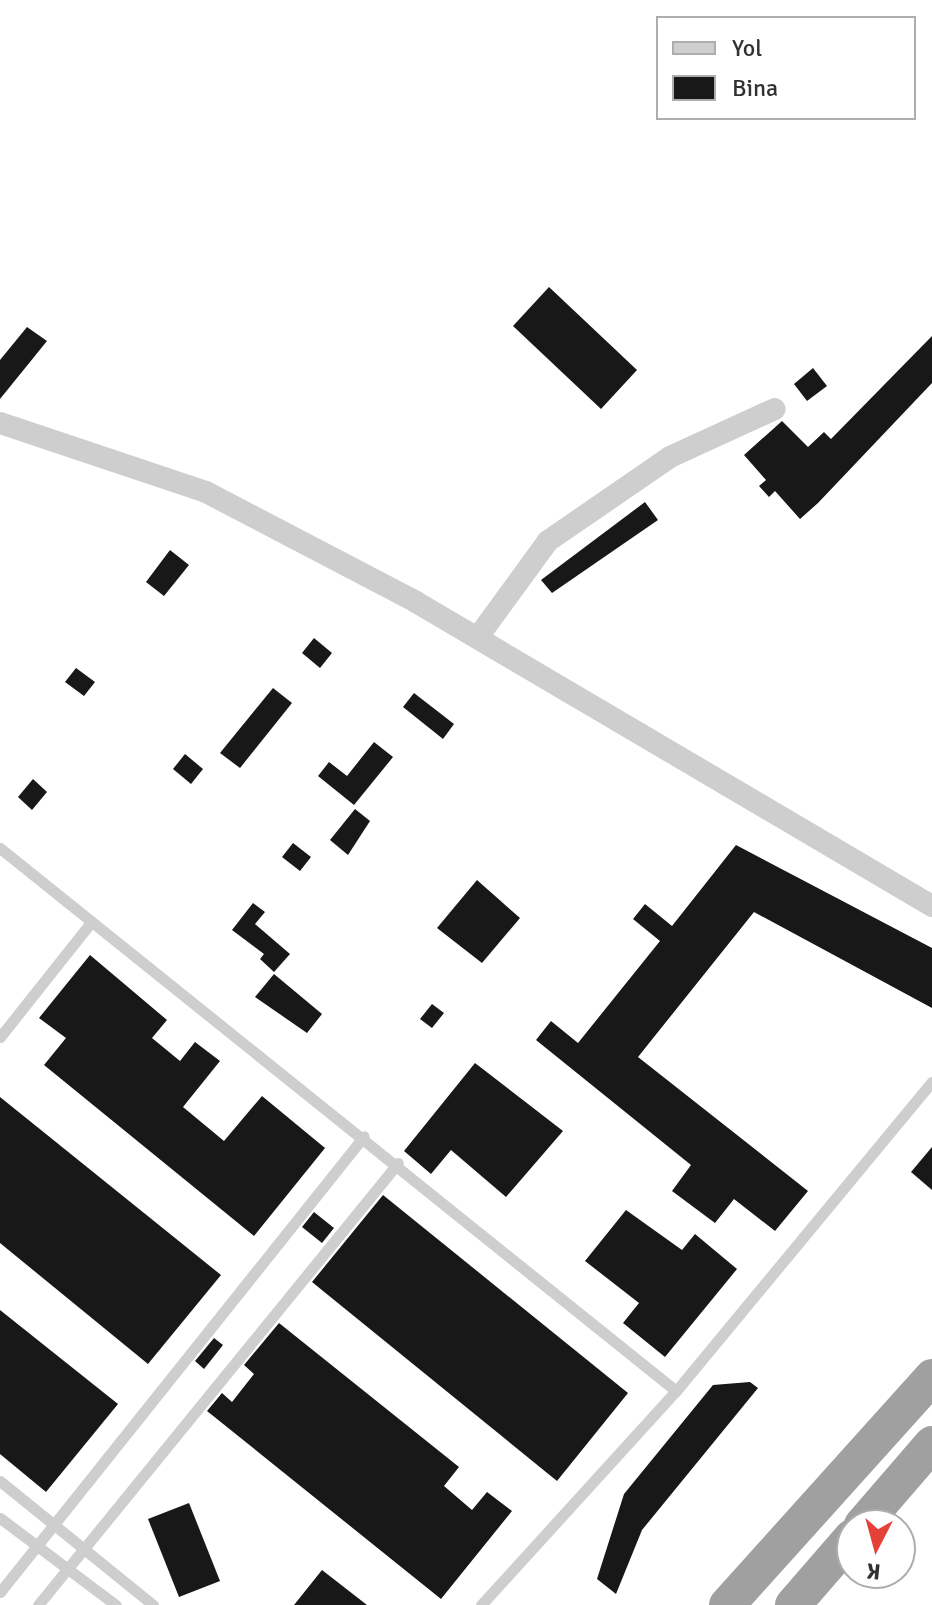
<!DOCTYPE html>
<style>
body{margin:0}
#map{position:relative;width:932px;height:1605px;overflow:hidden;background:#fff;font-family:Signika,sans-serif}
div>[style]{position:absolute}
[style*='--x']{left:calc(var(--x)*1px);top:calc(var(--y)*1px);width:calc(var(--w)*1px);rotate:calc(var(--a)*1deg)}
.building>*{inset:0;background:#181818}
.service>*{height:11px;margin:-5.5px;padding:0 5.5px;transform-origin:5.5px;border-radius:5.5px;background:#cecece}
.minor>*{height:22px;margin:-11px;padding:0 11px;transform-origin:11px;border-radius:11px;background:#cecece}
.trunk>*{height:36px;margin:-18px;padding:0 18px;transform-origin:18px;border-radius:18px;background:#a0a0a0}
span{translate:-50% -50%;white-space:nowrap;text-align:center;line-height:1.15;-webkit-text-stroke:8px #fff;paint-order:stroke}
.legend{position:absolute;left:656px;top:16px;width:260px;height:104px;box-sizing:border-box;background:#fff;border:2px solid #adadad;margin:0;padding:10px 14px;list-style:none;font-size:24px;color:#313131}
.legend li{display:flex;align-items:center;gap:16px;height:40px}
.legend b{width:40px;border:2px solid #adadad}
.north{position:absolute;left:836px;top:1509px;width:80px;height:80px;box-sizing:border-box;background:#fff;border:2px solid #adadad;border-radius:50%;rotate:186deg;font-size:22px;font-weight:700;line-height:32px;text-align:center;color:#313131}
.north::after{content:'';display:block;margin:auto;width:28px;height:36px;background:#e44238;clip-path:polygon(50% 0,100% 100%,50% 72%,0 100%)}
</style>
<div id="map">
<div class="building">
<div style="clip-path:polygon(549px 287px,637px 370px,601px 409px,513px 326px)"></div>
<div style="clip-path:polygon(27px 327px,47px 341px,0 399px,0 360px)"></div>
<div style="clip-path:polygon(932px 336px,932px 383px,818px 503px,800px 519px,775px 491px,769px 497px,759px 486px,766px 480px,744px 455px,782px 421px,808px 447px,824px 432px,831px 439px)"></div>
<div style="clip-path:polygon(813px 368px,827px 386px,807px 401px,794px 384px)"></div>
<div style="clip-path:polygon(645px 502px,658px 520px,552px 593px,541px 580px)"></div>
<div style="clip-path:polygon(170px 550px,189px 565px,164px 596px,146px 582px)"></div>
<div style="clip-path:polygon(314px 638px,332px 653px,320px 668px,302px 653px)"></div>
<div style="clip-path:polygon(76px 668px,95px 682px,84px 696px,65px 682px)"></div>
<div style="clip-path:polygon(273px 688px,292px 703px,240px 768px,220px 753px)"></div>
<div style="clip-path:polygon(414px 693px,454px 724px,443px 739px,403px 707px)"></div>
<div style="clip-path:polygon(374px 742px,393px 757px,354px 805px,318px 776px,329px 762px,347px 776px)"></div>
<div style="clip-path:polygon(185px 754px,203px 769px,191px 784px,173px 769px)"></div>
<div style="clip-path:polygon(33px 779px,47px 792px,32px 810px,18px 797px)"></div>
<div style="clip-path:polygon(355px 809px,370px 821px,348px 855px,330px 840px)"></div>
<div style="clip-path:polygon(293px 843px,311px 857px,300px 871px,282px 857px)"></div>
<div style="clip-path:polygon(736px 845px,932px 948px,932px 1008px,754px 912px,638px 1057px,808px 1191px,775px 1231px,734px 1199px,715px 1223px,672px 1191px,691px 1165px,536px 1040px,551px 1021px,578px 1043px,660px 941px,633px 919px,645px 904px,672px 926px)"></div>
<div style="clip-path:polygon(477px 880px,520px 918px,482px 963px,437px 928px)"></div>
<div style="clip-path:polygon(253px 903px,265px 912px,255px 924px,290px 954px,274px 972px,260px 959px,264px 954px,232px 930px)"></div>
<div style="clip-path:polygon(90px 955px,167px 1020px,152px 1038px,180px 1061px,195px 1042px,220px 1061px,183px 1107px,224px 1141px,262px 1096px,325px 1148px,254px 1236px,44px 1065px,66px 1038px,39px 1018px)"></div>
<div style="clip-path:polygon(274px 974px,322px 1014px,307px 1033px,255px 997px)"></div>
<div style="clip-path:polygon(432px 1004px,444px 1013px,432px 1028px,420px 1019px)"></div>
<div style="clip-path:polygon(475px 1063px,563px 1131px,506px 1197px,451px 1150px,431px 1174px,404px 1151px)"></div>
<div style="clip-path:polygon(0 1097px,221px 1275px,148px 1364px,0 1243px)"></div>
<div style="clip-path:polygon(932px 1147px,932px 1190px,911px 1172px)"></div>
<div style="clip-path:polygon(383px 1195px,628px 1393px,557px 1481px,312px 1282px)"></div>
<div style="clip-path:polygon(626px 1210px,682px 1250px,695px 1234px,737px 1269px,665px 1357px,623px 1323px,639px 1303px,585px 1261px)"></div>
<div style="clip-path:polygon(314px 1212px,334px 1228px,322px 1243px,302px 1227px)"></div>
<div style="clip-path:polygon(0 1310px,118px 1404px,46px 1492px,0 1454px)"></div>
<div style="clip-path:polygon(279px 1323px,459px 1467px,444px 1486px,472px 1510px,487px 1492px,512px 1511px,441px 1599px,207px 1411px,222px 1393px,232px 1402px,254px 1374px,244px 1365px)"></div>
<div style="clip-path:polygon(214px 1338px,223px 1345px,204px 1369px,195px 1361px)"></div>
<div style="clip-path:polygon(750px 1382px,758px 1388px,642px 1530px,616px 1594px,597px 1579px,624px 1494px,713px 1385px)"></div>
<div style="clip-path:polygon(189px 1503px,220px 1581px,179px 1597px,148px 1519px)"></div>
<div style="clip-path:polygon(322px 1570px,367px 1605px,294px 1605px)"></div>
</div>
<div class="service">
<div style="--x:0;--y:848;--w:867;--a:38.77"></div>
<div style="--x:0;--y:1037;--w:147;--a:-51.6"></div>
<div style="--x:0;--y:1481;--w:197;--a:39"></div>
<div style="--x:0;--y:1518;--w:145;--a:36.9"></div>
<div style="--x:0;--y:1592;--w:583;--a:-51.4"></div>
<div style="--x:38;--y:1605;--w:570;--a:-50.84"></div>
<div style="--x:481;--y:1605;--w:290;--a:-47.7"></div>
<div style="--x:676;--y:1391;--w:401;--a:-50.4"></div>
</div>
<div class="minor">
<div style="--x:0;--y:423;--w:217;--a:18.5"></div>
<div style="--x:206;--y:492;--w:237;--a:27.6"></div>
<div style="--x:416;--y:602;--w:599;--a:30.5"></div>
<div style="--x:478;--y:637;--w:119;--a:-53.9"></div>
<div style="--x:548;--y:541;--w:148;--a:-34.5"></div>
<div style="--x:670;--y:457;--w:115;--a:-24.6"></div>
</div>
<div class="trunk">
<div style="--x:862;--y:1525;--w:107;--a:-49.2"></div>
<div style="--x:727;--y:1605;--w:307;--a:-48"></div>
<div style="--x:793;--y:1605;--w:90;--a:-49.1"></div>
</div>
<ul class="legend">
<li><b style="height:10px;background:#cecece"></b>Yol</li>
<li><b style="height:22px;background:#181818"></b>Bina</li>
</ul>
<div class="north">K</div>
</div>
